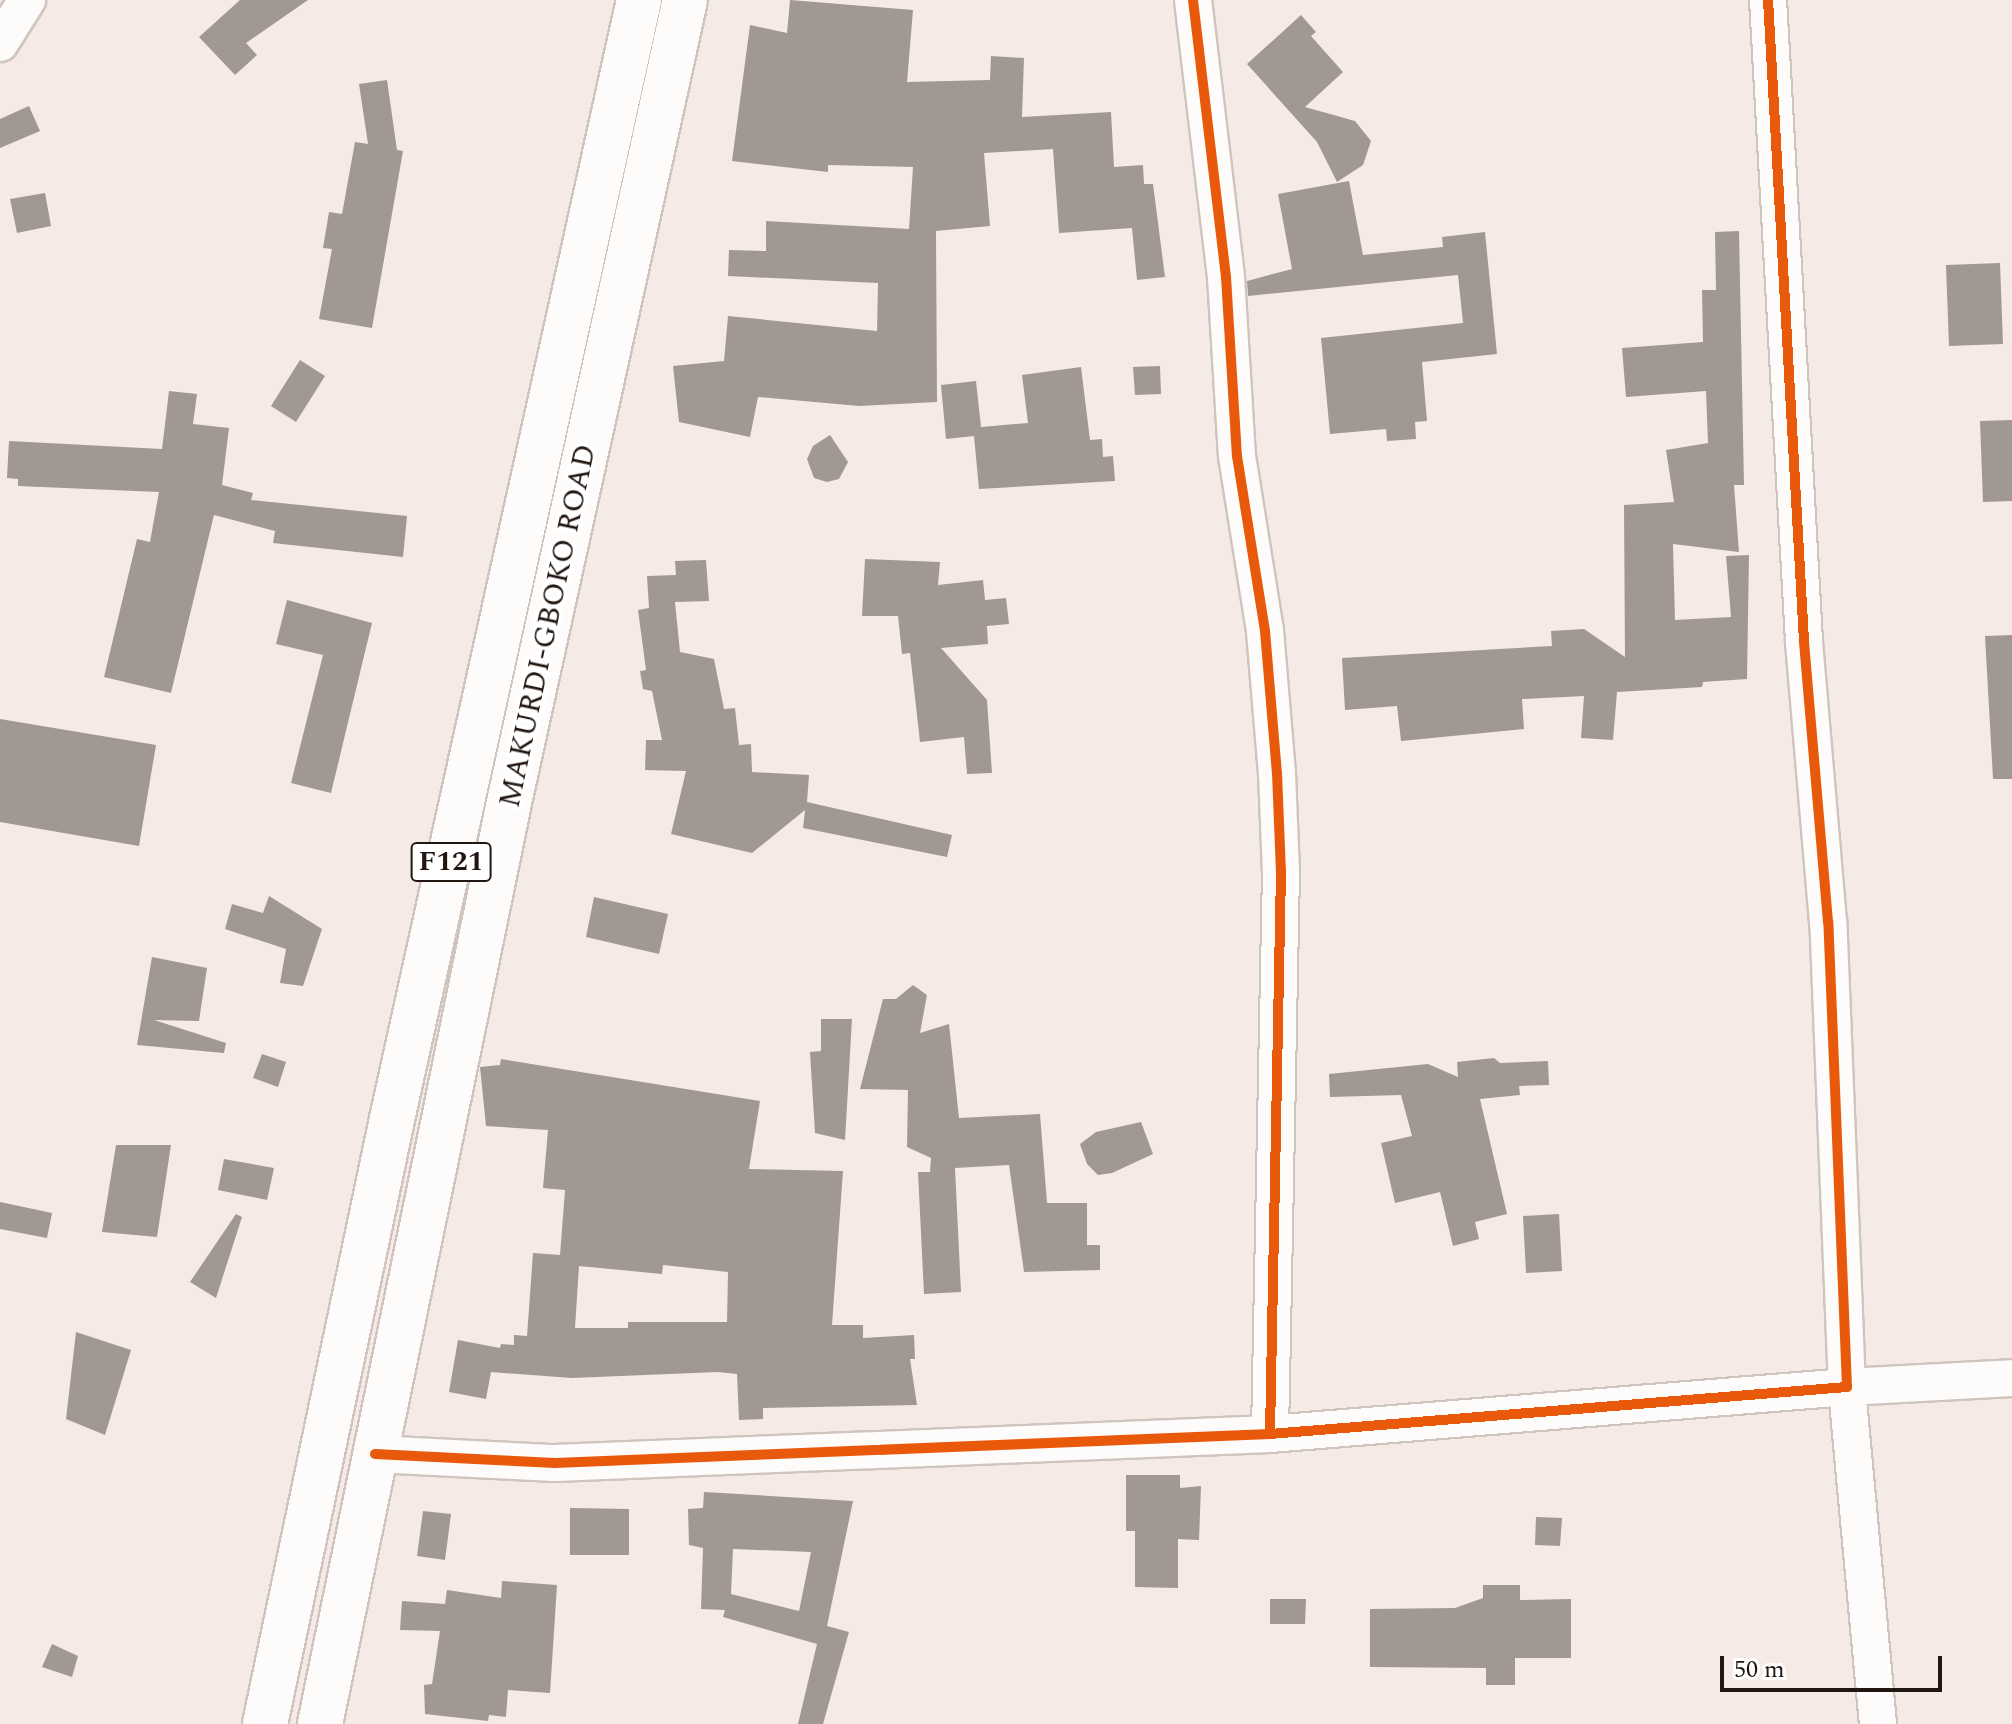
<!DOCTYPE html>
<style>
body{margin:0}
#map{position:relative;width:2012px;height:1724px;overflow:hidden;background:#f5eae5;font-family:Spectral,serif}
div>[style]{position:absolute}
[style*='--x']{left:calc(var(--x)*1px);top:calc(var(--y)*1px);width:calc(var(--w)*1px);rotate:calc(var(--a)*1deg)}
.building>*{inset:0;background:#a29893}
.roads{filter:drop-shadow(2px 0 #cfc4be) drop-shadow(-2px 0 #cfc4be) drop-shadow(0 2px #cfc4be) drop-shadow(0 -2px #cfc4be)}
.minor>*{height:36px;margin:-18px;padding:0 18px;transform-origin:18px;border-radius:18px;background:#fefcfb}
.primary>*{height:44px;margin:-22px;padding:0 22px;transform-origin:22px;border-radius:22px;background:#fefcfb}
.cycleway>*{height:10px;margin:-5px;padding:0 5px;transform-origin:5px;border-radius:5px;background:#e8590c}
span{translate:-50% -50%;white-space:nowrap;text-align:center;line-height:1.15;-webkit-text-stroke:8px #fff;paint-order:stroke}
.shield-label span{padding:2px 6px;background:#fff;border:2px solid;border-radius:6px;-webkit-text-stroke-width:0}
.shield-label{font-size:28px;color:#221611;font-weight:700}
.street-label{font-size:30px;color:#221611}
.scale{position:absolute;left:1720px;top:1656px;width:222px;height:36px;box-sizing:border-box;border:4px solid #221611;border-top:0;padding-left:10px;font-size:24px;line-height:28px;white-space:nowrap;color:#221611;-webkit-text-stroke:6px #fff;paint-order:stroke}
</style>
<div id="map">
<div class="building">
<div style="clip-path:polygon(240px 0,308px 0,246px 43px,257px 55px,235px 75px,199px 37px)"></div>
<div style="clip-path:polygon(790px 0,913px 10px,907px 82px,990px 80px,991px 56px,1024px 58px,1022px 117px,1111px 112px,1114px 167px,1143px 165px,1144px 184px,1153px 184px,1165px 277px,1137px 280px,1132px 228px,1059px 233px,1053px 149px,984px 153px,990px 226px,936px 231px,937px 402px,859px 406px,758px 397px,750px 437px,679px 422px,673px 366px,724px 361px,728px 316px,877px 331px,878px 283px,728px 276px,729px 250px,766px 251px,766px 221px,909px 229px,913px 167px,828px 165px,828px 172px,732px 161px,750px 25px,787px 33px)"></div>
<div style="clip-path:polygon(1301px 15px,1316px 32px,1311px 36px,1343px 72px,1305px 107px,1355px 121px,1371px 141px,1363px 165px,1337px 182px,1317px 142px,1247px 64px)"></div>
<div style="clip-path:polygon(387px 80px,397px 150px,403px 151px,372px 328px,319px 319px,332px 249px,323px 248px,329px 212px,342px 214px,355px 142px,368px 144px,359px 84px)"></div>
<div style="clip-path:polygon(29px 106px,40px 131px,0 148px,0 119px)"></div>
<div style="clip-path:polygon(1349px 181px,1363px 255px,1443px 247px,1442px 237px,1485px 232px,1497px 354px,1422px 362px,1427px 421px,1415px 422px,1416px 439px,1387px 441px,1386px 429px,1330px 434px,1321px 338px,1463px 323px,1458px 275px,1248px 296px,1247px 281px,1292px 269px,1278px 194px)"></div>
<div style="clip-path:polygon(45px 193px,51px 226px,17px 233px,10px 199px)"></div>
<div style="clip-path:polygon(1739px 231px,1744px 485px,1734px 485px,1739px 552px,1673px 544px,1675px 620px,1731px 617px,1726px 556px,1749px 555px,1747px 679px,1703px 682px,1702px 687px,1617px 692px,1613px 740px,1581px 738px,1584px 696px,1522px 699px,1524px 729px,1401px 741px,1397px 706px,1345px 710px,1342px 658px,1552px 646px,1551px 631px,1584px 629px,1625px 657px,1624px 505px,1674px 502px,1666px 450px,1708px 443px,1706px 391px,1626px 397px,1622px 348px,1703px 342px,1702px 290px,1716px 290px,1715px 232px)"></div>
<div style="clip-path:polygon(2000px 263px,2003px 344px,1949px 346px,1946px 265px)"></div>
<div style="clip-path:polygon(300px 360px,325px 376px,296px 422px,271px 406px)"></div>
<div style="clip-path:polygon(1160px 366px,1161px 394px,1135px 395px,1133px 367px)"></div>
<div style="clip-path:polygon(1081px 367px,1090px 440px,1102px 439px,1103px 457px,1113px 456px,1115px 481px,979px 489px,974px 436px,946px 439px,941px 385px,976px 381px,981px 427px,1028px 423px,1022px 375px)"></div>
<div style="clip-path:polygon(169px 391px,197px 394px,193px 424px,229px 428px,222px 485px,253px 493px,251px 500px,407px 516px,403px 557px,273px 543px,275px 531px,214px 515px,171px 693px,104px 677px,137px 539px,150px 542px,159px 492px,18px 486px,18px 479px,7px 478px,9px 441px,162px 449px)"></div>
<div style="clip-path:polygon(2012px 420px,2012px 501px,1983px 502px,1980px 421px)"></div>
<div style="clip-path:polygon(830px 435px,848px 462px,839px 479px,827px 482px,814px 478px,807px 459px,813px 446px)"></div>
<div style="clip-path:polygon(865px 559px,940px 562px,938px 585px,983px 580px,985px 600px,1006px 598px,1009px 624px,987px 626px,988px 644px,941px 648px,987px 700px,992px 773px,967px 774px,964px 737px,920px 742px,910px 653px,902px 654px,898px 616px,862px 616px)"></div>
<div style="clip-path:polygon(706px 560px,709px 601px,675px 602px,680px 652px,714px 659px,724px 709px,735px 708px,739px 745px,751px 744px,752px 772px,809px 775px,807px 802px,952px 835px,947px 857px,803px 828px,805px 810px,752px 853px,671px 834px,686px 771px,645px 770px,646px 740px,662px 740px,652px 691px,643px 689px,640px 671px,646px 670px,638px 610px,649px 608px,647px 576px,676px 575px,675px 561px)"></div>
<div style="clip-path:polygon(287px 600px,372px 623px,331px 793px,291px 783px,323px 655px,276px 644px)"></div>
<div style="clip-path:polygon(2012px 635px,2012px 779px,1993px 779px,1985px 636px)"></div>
<div style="clip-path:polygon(0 719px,156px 745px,139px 846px,0 822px)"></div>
<div style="clip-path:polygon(269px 896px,322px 929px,303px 986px,280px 983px,286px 949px,225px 929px,232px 904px,263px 913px)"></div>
<div style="clip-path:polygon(594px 897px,668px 914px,659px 954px,586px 937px)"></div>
<div style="clip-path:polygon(152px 957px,207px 968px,199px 1021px,154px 1020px,226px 1043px,224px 1053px,137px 1045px)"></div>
<div style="clip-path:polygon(913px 985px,927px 995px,920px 1033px,949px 1024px,959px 1118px,1040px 1114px,1047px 1203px,1087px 1203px,1087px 1245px,1100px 1245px,1100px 1270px,1024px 1272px,1009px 1165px,955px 1168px,961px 1292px,924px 1294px,918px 1172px,930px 1172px,931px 1158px,907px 1147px,908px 1090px,860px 1089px,883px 999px,896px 999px)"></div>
<div style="clip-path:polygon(821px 1019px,852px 1019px,845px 1140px,815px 1133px,810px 1052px,821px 1051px)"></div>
<div style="clip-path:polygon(262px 1054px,286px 1062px,278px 1087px,253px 1078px)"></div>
<div style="clip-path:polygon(1494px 1058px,1500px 1063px,1548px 1061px,1549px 1085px,1519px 1086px,1520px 1095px,1480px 1099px,1507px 1214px,1475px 1222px,1479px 1239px,1453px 1246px,1440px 1192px,1395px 1203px,1381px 1143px,1412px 1136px,1401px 1095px,1330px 1097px,1329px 1074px,1428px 1064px,1458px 1077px,1457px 1062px)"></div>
<div style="clip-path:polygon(evenodd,501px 1059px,760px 1101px,749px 1169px,843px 1171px,832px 1325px,863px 1325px,863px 1338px,914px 1335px,915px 1359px,910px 1359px,917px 1405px,763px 1408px,763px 1419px,739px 1420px,737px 1374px,718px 1372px,572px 1378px,491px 1372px,486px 1399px,449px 1392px,458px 1340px,500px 1348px,501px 1344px,514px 1345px,514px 1335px,527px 1336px,533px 1253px,560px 1255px,565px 1190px,543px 1188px,548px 1130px,486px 1126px,480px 1067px,500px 1065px,501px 1059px,663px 1265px,728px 1272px,727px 1322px,628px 1322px,628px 1328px,575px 1328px,579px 1266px,662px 1274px,663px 1265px)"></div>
<div style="clip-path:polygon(1141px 1122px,1153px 1154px,1112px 1173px,1098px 1175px,1087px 1164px,1080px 1144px,1096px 1132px)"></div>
<div style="clip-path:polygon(116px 1145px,171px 1145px,157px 1237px,102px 1232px)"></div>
<div style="clip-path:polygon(224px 1159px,274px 1168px,267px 1200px,218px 1190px)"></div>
<div style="clip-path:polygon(0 1202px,52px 1213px,47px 1238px,0 1229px)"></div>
<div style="clip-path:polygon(236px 1214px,242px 1217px,216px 1298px,190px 1282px)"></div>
<div style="clip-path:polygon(1559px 1214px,1562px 1271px,1526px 1273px,1523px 1216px)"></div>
<div style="clip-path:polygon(76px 1332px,131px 1350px,105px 1435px,66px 1419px)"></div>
<div style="clip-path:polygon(1126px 1475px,1180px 1475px,1180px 1488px,1201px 1486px,1199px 1540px,1178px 1539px,1178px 1588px,1135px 1587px,1135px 1531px,1126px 1531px)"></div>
<div style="clip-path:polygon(evenodd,704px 1492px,853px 1501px,827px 1626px,849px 1632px,823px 1724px,798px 1724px,817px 1644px,723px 1617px,725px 1610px,701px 1609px,703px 1548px,689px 1545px,688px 1509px,703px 1508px,704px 1492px,733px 1549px,811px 1552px,799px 1611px,731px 1594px,733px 1549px)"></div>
<div style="clip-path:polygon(570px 1508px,629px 1509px,629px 1555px,570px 1555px)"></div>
<div style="clip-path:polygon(423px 1511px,451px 1514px,445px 1560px,417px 1556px)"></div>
<div style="clip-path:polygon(1536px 1517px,1562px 1518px,1560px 1546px,1535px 1545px)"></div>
<div style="clip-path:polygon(502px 1581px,557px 1585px,550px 1693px,508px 1690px,506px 1717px,489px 1715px,488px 1721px,425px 1714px,424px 1685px,432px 1684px,440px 1631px,400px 1630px,402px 1601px,445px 1604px,447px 1590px,501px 1598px)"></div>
<div style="clip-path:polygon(1483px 1585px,1520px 1585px,1520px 1600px,1571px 1599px,1571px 1658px,1515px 1658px,1515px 1685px,1486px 1685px,1486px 1668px,1370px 1667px,1370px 1609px,1455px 1608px,1483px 1598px)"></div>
<div style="clip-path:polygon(1270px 1599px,1306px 1599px,1305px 1624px,1270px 1624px)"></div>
<div style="clip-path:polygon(52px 1644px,78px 1656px,72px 1677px,42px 1667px)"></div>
</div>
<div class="roads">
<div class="minor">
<div style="--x:1193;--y:0;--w:279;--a:83.2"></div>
<div style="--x:1226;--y:277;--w:179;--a:86.5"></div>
<div style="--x:1237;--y:456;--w:177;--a:80.9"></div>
<div style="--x:1265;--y:631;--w:143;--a:85.2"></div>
<div style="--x:1277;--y:773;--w:98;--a:87.7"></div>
<div style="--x:1281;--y:871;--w:563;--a:91.12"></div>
<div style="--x:0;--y:43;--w:51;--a:-57.9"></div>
<div style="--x:375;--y:1454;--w:180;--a:2.9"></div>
<div style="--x:555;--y:1463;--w:716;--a:-2.32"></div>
<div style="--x:1270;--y:1434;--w:579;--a:-4.66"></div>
<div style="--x:1847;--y:1387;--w:465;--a:-92.3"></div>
<div style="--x:1828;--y:922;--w:282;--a:-94.9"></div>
<div style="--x:1804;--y:641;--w:642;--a:-93.21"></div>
<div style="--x:1878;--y:1724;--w:338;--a:-95.3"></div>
<div style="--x:1847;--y:1387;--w:165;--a:-3.1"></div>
</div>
<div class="primary">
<div style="--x:265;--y:1724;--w:618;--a:-78.14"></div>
<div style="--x:392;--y:1119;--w:1146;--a:-77.55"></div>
<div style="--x:320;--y:1724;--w:936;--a:-78.41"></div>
<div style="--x:508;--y:807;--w:826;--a:-77.63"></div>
</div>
</div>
<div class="cycleway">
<div style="--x:1193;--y:0;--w:279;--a:83.2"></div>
<div style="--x:1226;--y:277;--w:179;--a:86.5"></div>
<div style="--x:1237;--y:456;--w:177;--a:80.9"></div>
<div style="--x:1265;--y:631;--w:143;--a:85.2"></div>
<div style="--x:1277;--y:773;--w:98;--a:87.7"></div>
<div style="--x:1281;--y:871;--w:563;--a:91.12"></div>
<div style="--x:375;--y:1454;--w:180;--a:2.9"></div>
<div style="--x:555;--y:1463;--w:716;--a:-2.32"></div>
<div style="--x:1270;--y:1434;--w:579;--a:-4.66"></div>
<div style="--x:1847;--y:1387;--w:465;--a:-92.3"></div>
<div style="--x:1828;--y:922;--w:282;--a:-94.9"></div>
<div style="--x:1804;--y:641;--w:642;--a:-93.21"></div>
</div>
<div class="shield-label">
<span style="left:451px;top:862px">F121</span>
</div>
<div class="street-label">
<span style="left:548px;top:626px;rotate:-78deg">MAKURDI-GBOKO ROAD</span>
</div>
<div class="scale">50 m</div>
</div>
